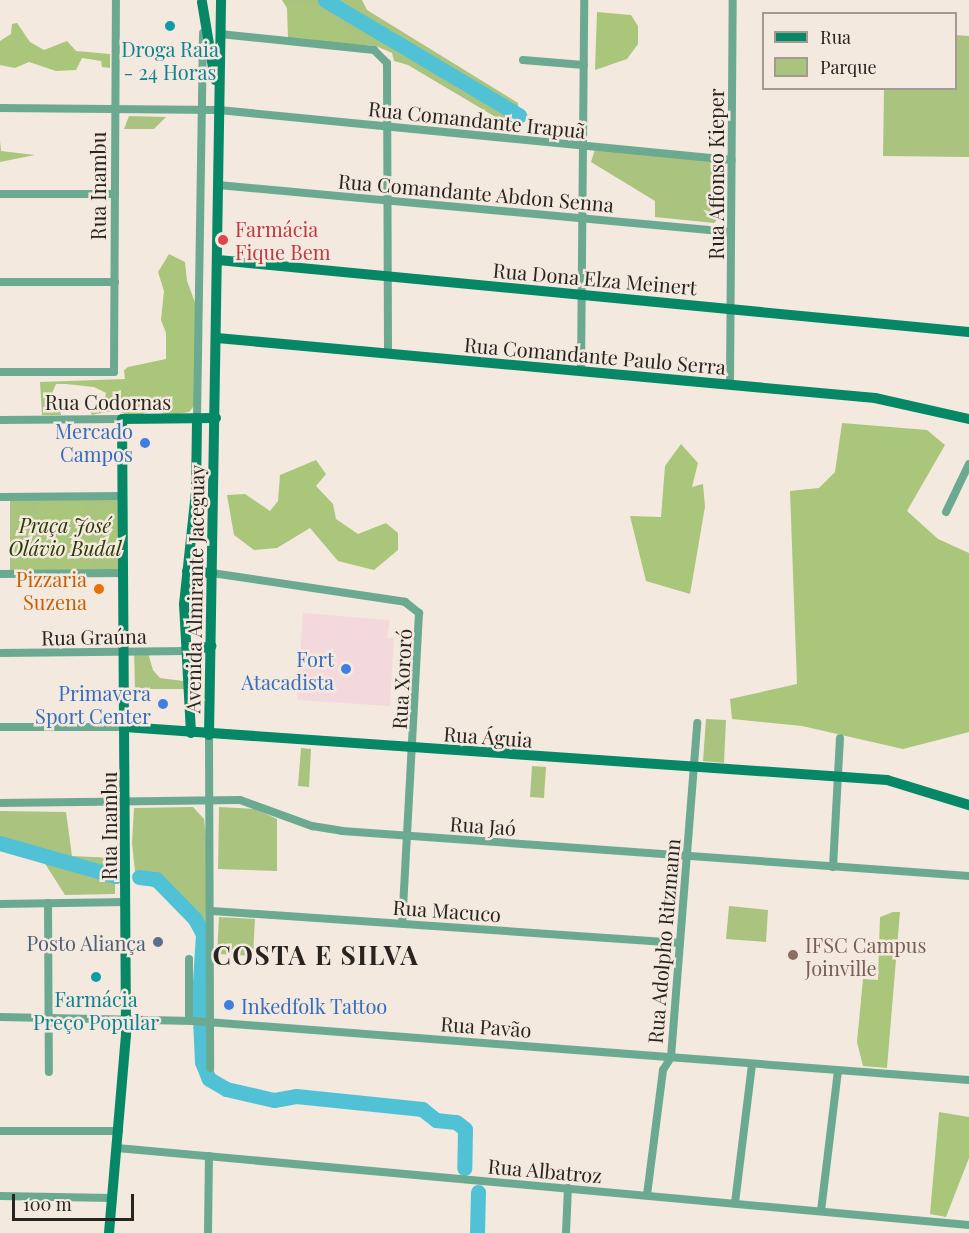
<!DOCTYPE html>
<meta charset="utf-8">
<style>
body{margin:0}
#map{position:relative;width:969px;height:1233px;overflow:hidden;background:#f4e9df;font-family:"Playfair Display",serif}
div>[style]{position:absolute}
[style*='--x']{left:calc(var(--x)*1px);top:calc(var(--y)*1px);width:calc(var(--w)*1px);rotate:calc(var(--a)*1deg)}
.commercial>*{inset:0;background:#f4d9dc}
.green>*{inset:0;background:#aac480}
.forest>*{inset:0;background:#aac67b}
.river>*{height:15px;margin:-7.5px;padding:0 7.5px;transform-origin:7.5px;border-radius:7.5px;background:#51c2d5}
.street>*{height:8px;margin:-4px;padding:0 4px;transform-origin:4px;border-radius:4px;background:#6ba991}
.secondary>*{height:10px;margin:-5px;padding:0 5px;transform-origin:5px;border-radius:5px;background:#068766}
.dots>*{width:16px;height:16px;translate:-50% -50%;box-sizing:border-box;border:3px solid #f4e9df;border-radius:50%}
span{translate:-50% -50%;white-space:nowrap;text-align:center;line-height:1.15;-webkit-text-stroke:5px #f4e9df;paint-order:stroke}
.culture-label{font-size:20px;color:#0d838f}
.street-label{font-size:20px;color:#282421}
.health-label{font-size:20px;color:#be3a42}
.left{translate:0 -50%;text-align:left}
.shop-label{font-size:20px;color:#366cbe}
.right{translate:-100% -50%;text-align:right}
.park-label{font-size:20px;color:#293a01;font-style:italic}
.food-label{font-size:20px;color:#c56008}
.service-label{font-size:20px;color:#4e5e75}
.education-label{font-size:20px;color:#785e54}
.district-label{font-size:26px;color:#282421;font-weight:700;letter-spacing:1.5px}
.legend{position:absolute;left:762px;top:12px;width:195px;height:78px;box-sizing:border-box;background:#f4e9df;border:2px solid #a29a93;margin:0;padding:8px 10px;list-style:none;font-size:18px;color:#282421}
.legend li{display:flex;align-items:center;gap:12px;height:30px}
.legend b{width:30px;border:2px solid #a29a93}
.scale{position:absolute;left:12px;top:1194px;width:122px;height:27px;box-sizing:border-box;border:3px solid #282421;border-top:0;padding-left:8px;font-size:18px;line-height:21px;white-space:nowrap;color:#282421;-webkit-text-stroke:4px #f4e9df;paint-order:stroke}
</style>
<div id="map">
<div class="commercial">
<div style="clip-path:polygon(303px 613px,390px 620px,387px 638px,394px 638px,390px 706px,297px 700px)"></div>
</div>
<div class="green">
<div style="clip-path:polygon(282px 0,362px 0,367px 10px,518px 103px,518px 122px,509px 125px,408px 65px,394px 61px,392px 53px,376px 46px,288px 39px,287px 8px)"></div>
<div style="clip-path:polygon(956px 35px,969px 36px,969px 157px,883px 156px,884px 89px,956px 88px)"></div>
<div style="clip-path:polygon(129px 116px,166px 117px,154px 129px,124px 129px)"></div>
<div style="clip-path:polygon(596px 146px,719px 160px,719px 218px,714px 223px,655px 217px,655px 201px,591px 162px)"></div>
<div style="clip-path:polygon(10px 500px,120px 500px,120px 572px,10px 573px)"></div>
<div style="clip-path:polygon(134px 652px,148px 653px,153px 670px,160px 678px,183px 681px,187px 689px,135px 689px)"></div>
<div style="clip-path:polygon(706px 719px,726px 720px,724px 763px,703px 761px)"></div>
<div style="clip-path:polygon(301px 748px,311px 749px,309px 787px,298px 786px)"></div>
<div style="clip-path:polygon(532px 766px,546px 767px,544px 798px,530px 797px)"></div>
<div style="clip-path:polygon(193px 807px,204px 819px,206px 837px,207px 1003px,202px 1015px,197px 1014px,201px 938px,197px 926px,158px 889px,136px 881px,132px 843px,134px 808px)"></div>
<div style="clip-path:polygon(219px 807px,256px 809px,277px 819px,277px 871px,218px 869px)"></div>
<div style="clip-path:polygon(0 811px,66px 812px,72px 856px,115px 858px,115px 894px,65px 895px,44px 862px,0 850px)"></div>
<div style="clip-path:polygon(729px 906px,768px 910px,766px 942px,726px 939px)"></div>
<div style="clip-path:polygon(219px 917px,255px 919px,253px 956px,217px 954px)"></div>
</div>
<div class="forest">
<div style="clip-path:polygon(288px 4px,309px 4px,322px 9px,355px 37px,358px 45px,288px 39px)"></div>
<div style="clip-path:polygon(597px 12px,631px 15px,638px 26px,638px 44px,627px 59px,595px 70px)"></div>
<div style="clip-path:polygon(17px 23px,30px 42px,44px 50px,67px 41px,76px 51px,110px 54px,110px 68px,102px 67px,101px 61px,82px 58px,76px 70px,56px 71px,29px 62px,15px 68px,0 65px,0 41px,11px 34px,12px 24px)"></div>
<div style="clip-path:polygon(0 140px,1px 151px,35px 155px,0 162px)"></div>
<div style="clip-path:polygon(169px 254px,185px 262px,187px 281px,196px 305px,194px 406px,189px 412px,167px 416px,154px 409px,133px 418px,116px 410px,92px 415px,89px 410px,103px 407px,106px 393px,94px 387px,66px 384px,56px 384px,52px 393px,54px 405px,60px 407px,61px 415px,42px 415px,40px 382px,125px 379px,124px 370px,128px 367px,166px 359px,166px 333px,161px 320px,164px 291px,158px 272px)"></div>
<div style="clip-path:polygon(842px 423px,927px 430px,945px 445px,907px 511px,938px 539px,969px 553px,969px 732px,903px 749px,802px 726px,732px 719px,730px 699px,797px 684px,790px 491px,819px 488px,835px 472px)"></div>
<div style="clip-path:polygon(681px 444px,698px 463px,692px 487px,703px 484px,705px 507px,690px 594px,646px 581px,630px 516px,661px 517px,665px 466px)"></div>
<div style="clip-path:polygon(316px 460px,326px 474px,316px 486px,333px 504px,336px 519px,358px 534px,386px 523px,398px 533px,398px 550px,374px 570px,338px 561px,310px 528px,277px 548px,254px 550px,234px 535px,227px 495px,245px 494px,270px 511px,278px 501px,280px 475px)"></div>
<div style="clip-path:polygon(85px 500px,84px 515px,96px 528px,89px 544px,41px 542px,36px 503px)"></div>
<div style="clip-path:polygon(101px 501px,115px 508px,115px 563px,107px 563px,105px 558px,104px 524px,94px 508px)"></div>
<div style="clip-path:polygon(72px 554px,89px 555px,93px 569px,11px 570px,12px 557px)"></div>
<div style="clip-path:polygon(893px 912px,900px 912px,887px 1068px,863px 1066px,857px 1042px,863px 979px,878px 980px,880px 917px)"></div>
<div style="clip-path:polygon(939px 1112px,969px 1117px,969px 1158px,946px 1217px,930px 1214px)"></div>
</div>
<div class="river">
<div style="--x:325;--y:0;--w:226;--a:30.7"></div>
<div style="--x:0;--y:843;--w:120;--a:16"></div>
<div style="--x:139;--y:877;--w:17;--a:7"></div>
<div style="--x:156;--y:879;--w:56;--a:45.7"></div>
<div style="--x:195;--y:919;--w:17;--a:62"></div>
<div style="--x:203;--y:934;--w:64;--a:93.6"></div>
<div style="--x:199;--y:998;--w:64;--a:87.3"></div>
<div style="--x:202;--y:1062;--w:18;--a:68"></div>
<div style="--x:209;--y:1079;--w:20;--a:30"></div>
<div style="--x:226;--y:1089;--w:49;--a:12.9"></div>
<div style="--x:274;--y:1100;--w:22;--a:-10"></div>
<div style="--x:296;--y:1096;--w:127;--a:5.9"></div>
<div style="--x:422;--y:1109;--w:18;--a:38"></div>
<div style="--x:436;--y:1120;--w:20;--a:6"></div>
<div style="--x:456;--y:1122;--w:11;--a:38"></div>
<div style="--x:465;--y:1129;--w:39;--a:91"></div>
<div style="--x:477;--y:1233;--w:41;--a:-88.6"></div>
</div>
<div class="street">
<div style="--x:220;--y:34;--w:155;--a:5.9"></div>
<div style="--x:374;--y:50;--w:18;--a:45"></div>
<div style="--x:387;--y:63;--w:291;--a:89.8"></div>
<div style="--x:523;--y:60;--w:61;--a:4.7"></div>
<div style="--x:0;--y:108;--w:219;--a:0.5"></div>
<div style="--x:219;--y:110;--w:515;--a:5.57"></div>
<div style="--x:218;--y:185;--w:515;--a:5.23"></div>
<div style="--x:0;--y:194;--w:115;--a:0"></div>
<div style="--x:0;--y:282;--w:115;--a:0"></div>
<div style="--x:0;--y:372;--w:114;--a:0"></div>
<div style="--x:114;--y:372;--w:372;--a:-89.7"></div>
<div style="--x:581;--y:372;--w:372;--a:-89.5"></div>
<div style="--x:730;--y:385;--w:385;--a:-89.6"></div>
<div style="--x:197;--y:418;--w:385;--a:-89.1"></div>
<div style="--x:0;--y:420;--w:122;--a:-0.5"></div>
<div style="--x:0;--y:497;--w:123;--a:-0.5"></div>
<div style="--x:946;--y:512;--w:53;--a:-64.4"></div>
<div style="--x:212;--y:573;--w:195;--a:8.5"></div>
<div style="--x:405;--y:602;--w:18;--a:38"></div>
<div style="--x:419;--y:613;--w:311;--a:93.1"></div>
<div style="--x:0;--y:574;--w:124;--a:-0.5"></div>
<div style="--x:0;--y:653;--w:188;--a:-0.6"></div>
<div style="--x:0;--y:727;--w:125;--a:0"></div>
<div style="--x:209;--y:735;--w:333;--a:89.8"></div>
<div style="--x:0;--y:803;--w:240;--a:-0.7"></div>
<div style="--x:240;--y:800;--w:77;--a:19.9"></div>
<div style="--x:312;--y:826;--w:30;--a:9"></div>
<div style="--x:342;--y:831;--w:629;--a:4.11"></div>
<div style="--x:833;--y:867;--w:129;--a:-86.9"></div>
<div style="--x:48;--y:903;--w:169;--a:89.7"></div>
<div style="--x:0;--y:904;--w:126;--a:-0.9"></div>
<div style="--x:212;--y:911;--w:469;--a:3.9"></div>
<div style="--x:0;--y:1017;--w:194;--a:1.2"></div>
<div style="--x:194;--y:1021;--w:777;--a:4.35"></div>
<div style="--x:189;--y:1020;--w:61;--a:-90"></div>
<div style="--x:0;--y:1131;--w:119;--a:0"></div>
<div style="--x:117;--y:1148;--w:855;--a:5.16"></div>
<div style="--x:647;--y:1195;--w:126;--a:-82.7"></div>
<div style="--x:663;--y:1070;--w:15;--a:-58"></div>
<div style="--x:671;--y:1057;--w:335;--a:-85.5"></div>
<div style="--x:0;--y:1196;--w:113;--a:1"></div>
<div style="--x:735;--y:1203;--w:140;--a:-83"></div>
<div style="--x:821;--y:1211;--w:142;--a:-83.1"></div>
<div style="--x:208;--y:1233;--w:77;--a:-89.3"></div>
<div style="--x:566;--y:1233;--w:45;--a:-87.5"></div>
</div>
<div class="secondary">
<div style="--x:202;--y:2;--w:79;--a:80.5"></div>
<div style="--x:218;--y:260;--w:754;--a:5.48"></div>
<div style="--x:217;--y:338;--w:661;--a:5.21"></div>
<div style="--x:875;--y:398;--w:96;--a:12.6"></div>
<div style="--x:187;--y:571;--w:25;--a:5"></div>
<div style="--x:188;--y:651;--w:24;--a:-12"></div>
<div style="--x:125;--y:727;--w:764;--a:3.98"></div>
<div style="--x:887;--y:780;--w:86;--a:17"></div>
<div style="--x:191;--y:733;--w:129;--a:-93.1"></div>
<div style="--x:184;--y:604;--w:113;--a:-83.9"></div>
<div style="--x:196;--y:492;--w:74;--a:-89.2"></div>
<div style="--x:209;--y:735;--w:735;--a:-89.06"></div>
<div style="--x:109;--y:1233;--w:201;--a:-85.1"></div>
<div style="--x:126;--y:1033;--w:614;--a:-90.37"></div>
<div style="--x:122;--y:419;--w:94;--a:-0.6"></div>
</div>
<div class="dots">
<div style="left:170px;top:26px;background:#0f9aa8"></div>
<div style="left:223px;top:240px;background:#e0444e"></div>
<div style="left:145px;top:443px;background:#3f7fe0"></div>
<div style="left:99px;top:589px;background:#e8710a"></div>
<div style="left:346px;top:669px;background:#3f7fe0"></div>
<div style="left:163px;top:704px;background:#3f7fe0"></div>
<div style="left:158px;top:942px;background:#5c6f8a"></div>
<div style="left:793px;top:955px;background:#8d6e63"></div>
<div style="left:96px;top:977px;background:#0f9aa8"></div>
<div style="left:229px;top:1005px;background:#3f7fe0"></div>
</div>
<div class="culture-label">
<span style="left:170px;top:60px">Droga Raia<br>- 24 Horas</span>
<span style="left:96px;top:1010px">Farmácia<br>Preço Popular</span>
</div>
<div class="street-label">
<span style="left:477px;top:119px;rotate:6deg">Rua Comandante Irapuã</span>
<span style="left:715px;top:174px;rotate:-90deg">Rua Affonso Kieper</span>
<span style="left:97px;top:186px;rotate:-90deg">Rua Inambu</span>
<span style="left:476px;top:192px;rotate:5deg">Rua Comandante Abdon Senna</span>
<span style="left:595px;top:278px;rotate:5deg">Rua Dona Elza Meinert</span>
<span style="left:595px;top:355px;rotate:5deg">Rua Comandante Paulo Serra</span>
<span style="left:108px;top:401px">Rua Codornas</span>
<span style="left:194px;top:589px;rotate:-89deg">Avenida Almirante Jaceguay</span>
<span style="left:94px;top:636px;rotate:-1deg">Rua Graúna</span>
<span style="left:401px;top:679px;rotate:-87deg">Rua Xororó</span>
<span style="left:488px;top:736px;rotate:4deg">Rua Águia</span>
<span style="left:483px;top:825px;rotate:4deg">Rua Jaó</span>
<span style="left:108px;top:826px;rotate:-90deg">Rua Inambu</span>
<span style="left:447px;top:910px;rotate:4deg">Rua Macuco</span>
<span style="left:663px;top:941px;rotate:-85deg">Rua Adolpho Ritzmann</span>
<span style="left:486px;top:1026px;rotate:4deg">Rua Pavão</span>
<span style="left:545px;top:1170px;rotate:5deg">Rua Albatroz</span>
</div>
<div class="health-label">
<span class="left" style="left:235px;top:240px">Farmácia<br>Fique Bem</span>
</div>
<div class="shop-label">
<span class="right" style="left:133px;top:442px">Mercado<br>Campos</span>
<span class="right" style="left:334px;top:670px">Fort<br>Atacadista</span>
<span class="right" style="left:151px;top:704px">Primavera<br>Sport Center</span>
<span class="left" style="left:241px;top:1005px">Inkedfolk Tattoo</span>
</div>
<div class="park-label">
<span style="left:65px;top:536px">Praça José<br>Olávio Budal</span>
</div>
<div class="food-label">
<span class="right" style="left:87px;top:590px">Pizzaria<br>Suzena</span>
</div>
<div class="service-label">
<span class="right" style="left:146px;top:942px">Posto Aliança</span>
</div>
<div class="education-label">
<span class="left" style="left:805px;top:956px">IFSC Campus<br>Joinville</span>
</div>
<div class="district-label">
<span style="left:316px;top:955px">COSTA E SILVA</span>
</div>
<ul class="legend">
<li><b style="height:8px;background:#068766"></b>Rua</li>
<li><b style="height:16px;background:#aac480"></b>Parque</li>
</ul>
<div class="scale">100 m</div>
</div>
